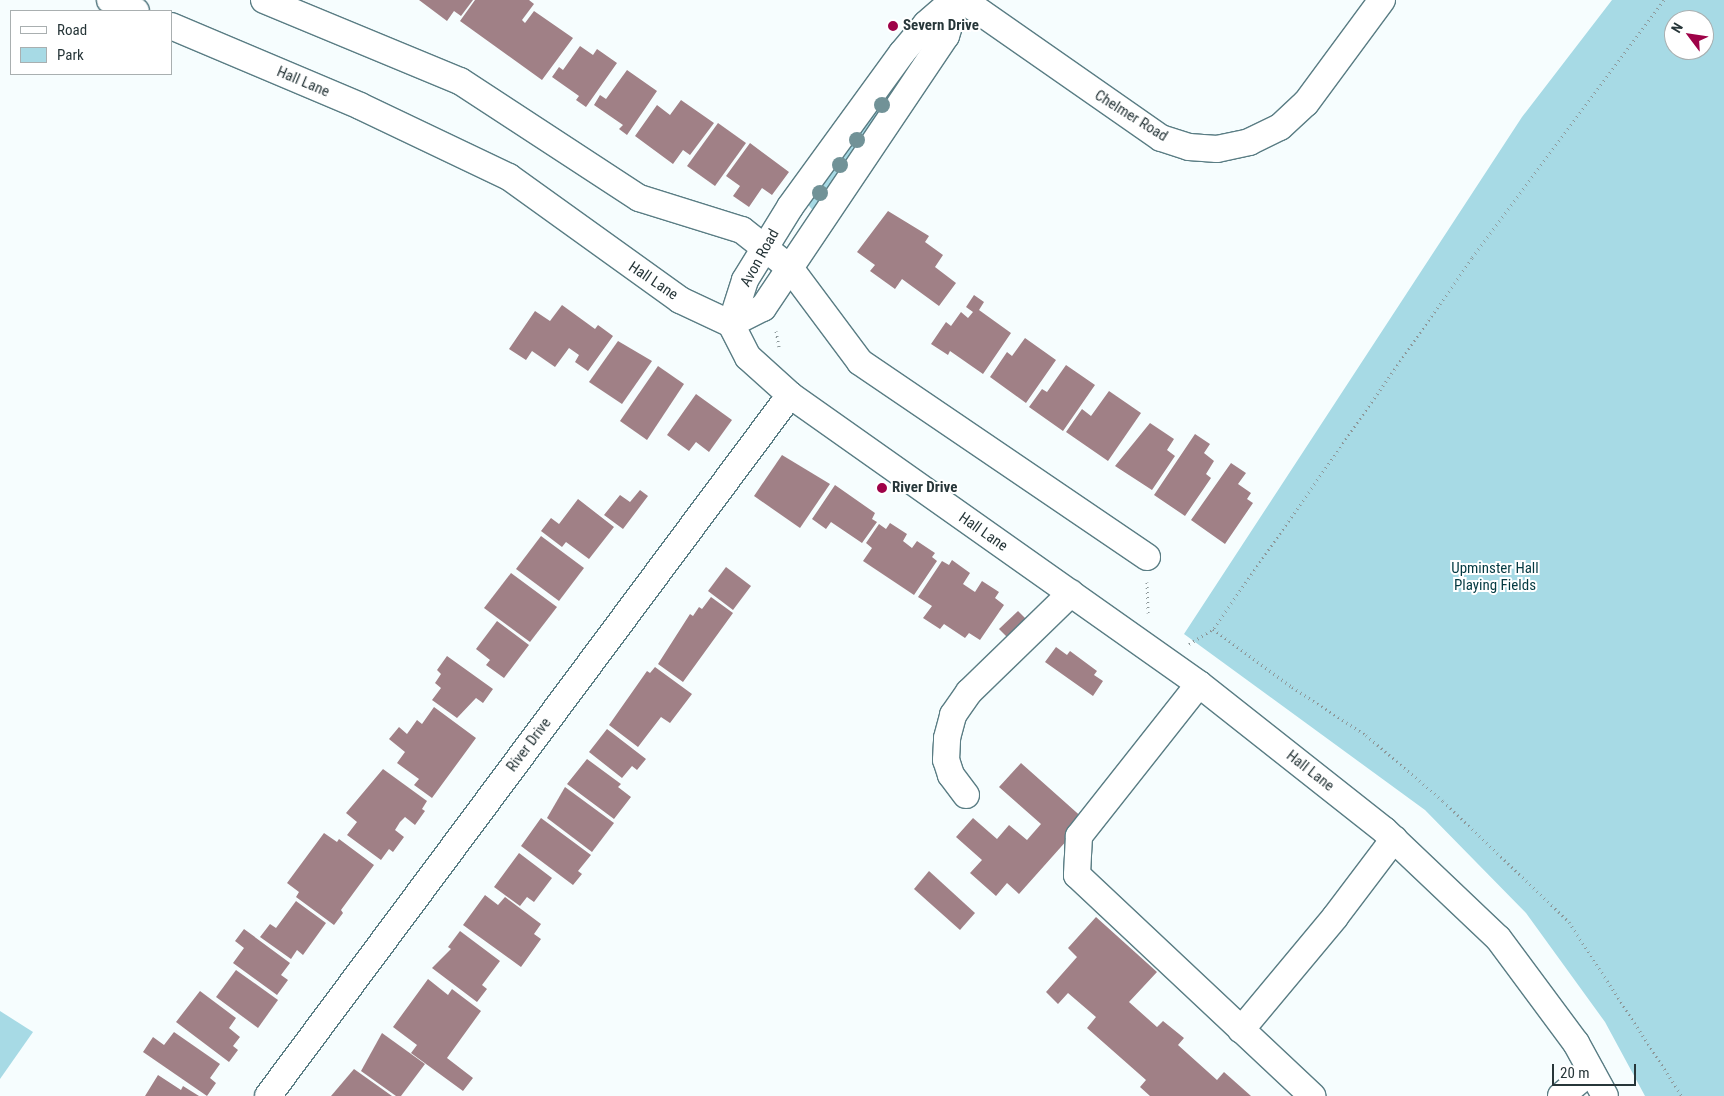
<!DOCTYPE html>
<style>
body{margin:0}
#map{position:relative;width:1724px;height:1096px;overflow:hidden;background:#f6fdfe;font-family:"Roboto Condensed",sans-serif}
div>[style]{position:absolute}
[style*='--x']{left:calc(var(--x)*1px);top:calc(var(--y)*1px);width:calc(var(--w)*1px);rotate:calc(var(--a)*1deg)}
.green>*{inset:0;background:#a7dae5}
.building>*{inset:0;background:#a08086}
.path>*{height:3px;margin-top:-1.5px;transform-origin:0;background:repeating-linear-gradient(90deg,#8d989a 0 1px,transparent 0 5px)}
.roads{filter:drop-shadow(1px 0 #5a7d84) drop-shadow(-1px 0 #5a7d84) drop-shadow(0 1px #5a7d84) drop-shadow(0 -1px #5a7d84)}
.minor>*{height:26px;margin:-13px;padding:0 13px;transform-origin:13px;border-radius:13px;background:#fff}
.trees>*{width:16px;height:16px;margin:-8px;border-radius:50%;background:#719297}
.dots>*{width:14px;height:14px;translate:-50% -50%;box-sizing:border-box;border:2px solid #fff;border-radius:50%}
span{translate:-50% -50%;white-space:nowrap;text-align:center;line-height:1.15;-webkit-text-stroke:4px #fff;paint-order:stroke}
.poi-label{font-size:15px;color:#273639;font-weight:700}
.left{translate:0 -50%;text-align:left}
.street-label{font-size:15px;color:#273639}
.park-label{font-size:15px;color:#043a42}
.legend{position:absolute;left:10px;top:10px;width:162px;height:65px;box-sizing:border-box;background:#fff;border:1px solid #a9afb0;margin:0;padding:6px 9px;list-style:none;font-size:15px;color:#273639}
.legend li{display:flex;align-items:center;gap:10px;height:25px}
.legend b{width:25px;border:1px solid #a9afb0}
.north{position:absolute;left:1664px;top:10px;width:50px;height:50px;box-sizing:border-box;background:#fff;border:1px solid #a9afb0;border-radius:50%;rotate:301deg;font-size:14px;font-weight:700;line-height:20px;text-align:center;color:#273639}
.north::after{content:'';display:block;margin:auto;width:18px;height:22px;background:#9e0248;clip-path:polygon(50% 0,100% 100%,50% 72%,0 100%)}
.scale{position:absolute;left:1552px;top:1064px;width:84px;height:22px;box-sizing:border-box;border:2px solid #273639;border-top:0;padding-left:6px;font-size:15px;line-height:18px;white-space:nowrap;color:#273639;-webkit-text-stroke:4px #fff;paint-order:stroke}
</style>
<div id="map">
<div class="green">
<div style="clip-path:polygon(evenodd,1612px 0,1724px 0,1724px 1096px,1645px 1096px,1605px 1022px,1526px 913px,1425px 810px,1184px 634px,1522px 117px,1612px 0,1674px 20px,1704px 20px,1704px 50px,1674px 50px,1674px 20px)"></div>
<div style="clip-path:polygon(921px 37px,931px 43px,814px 212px,806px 202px)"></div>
<div style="clip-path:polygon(0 1011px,33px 1032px,0 1079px)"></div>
</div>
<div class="building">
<div style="clip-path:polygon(419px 0,473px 0,461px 16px,454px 11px,447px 21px)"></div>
<div style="clip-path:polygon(475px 0,529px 0,534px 4px,522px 20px,525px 23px,534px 11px,573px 38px,542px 80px,460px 21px)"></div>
<div style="clip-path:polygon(580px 46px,593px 55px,597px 49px,617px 63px,586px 107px,576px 100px,579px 96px,552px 77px,559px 67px,563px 70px)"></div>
<div style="clip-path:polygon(627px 70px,657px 91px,627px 135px,619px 129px,623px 125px,594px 105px,600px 95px,606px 99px)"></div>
<div style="clip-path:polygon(681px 100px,714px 123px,690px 155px,683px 150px,673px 164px,635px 136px,657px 105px,670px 115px)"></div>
<div style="clip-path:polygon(718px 123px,746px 143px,715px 186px,687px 166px)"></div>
<div style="clip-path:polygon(750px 143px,789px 172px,772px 195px,762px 188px,749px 207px,733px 196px,740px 186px,726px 176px)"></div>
<div style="clip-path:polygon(888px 211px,929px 236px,925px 242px,943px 255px,935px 267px,956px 283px,939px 306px,902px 279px,895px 289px,870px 271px,875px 265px,857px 252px)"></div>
<div style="clip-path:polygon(974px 295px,984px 302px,979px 310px,1011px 333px,983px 374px,950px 351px,948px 355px,931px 344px,946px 322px,951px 326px,961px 312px,968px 318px,973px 312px,966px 307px)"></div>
<div style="clip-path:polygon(562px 305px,595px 329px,598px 325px,613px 336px,588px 371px,575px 362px,579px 355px,569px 348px,555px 367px,532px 351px,526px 360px,509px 349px,535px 311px,550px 321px)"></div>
<div style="clip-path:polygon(1025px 338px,1056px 360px,1026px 403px,990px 377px,1007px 352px,1012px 356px)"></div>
<div style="clip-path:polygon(618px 341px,652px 361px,622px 404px,589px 382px)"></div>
<div style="clip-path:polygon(1066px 365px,1095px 385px,1063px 431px,1029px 407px,1042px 389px,1047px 392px)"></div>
<div style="clip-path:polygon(658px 366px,684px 384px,647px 440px,620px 421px)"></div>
<div style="clip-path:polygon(1109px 391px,1141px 413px,1108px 461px,1066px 432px,1082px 409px,1091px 416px)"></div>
<div style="clip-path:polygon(696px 394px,732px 420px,709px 452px,696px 442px,689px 451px,667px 435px)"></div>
<div style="clip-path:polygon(1150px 423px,1174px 439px,1167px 450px,1175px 456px,1152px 490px,1115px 466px)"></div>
<div style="clip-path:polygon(1195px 434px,1210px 444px,1204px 453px,1214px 461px,1206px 474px,1211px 478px,1185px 516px,1154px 495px)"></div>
<div style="clip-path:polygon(782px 455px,830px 484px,800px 528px,754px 496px)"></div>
<div style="clip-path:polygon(1231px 463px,1246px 473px,1238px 484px,1251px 493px,1247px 499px,1253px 503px,1225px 544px,1191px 520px)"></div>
<div style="clip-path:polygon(835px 485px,875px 513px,872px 519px,877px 522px,862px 543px,831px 522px,826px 529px,812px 519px)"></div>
<div style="clip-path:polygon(640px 490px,648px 496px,623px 529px,604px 515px,620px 495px,630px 502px)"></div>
<div style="clip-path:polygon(578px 499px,614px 527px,589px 559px,566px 542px,562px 547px,541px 531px,551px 518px,559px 524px)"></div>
<div style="clip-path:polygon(890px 523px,907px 534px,903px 541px,912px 548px,917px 541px,935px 553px,932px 557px,937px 561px,914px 595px,863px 561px,872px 548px,866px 543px,879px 524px,886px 529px)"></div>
<div style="clip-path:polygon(541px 536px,584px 568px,559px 601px,516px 569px)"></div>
<div style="clip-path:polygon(952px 560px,970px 573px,963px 584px,975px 592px,982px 581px,999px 592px,995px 598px,1004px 605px,980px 640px,969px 633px,965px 638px,944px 624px,940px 629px,923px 618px,932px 606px,918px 597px,942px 561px,949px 565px)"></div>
<div style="clip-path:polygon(726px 567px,751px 586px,733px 610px,708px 591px)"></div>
<div style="clip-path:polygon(511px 573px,557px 607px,530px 642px,484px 608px)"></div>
<div style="clip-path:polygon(711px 597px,733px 613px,683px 682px,658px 664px,690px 614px,693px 616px,699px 607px,702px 609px)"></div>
<div style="clip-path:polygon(1018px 611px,1030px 623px,1011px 641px,999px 629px)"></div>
<div style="clip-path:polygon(497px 621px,529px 645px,504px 678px,486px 665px,490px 660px,476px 649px)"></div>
<div style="clip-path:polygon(1056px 647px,1067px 655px,1070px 651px,1097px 671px,1094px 675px,1103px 681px,1093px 696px,1045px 662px)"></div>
<div style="clip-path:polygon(447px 656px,493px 689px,483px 703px,476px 698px,457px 718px,432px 700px,441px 688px,435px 683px,441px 674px,437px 670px)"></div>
<div style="clip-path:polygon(655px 667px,692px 694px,670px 723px,661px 717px,638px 747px,609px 725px,647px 671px,650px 673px)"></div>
<div style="clip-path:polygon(434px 707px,476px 738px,432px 798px,414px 785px,419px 779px,397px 763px,405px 752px,389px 739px,399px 727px,407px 734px,417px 720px,422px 724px)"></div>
<div style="clip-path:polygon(607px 729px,646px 759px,637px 770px,632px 766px,622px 778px,589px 752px)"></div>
<div style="clip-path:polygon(587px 759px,621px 784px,618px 787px,631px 797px,614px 819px,567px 784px)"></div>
<div style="clip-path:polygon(1021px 763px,1085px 820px,1019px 894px,1007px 883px,996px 896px,970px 873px,982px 860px,956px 837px,973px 818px,997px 839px,1009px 825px,1027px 840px,1041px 824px,999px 787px)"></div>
<div style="clip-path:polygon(383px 769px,427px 801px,422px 809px,425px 811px,415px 825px,405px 817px,400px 822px,395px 830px,404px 837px,393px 852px,389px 849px,381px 860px,347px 835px,357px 822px,346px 813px)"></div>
<div style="clip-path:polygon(565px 787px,614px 823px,592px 852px,547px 818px)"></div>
<div style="clip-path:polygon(541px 818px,591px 855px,578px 871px,582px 874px,573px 885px,521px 846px)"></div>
<div style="clip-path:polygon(324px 833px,337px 842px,339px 839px,374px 865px,341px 910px,343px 913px,334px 925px,296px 897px,299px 892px,287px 883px)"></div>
<div style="clip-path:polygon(519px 853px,552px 878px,534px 902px,527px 897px,520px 906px,494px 887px)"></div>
<div style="clip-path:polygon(929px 871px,975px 913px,960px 930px,914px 889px)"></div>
<div style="clip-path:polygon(485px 895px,498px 905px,505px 897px,541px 924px,534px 934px,541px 939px,521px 967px,463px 925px)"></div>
<div style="clip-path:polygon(296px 901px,326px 923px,303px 955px,297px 950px,291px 959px,260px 937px,270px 924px,276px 928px)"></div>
<div style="clip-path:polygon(1096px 917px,1157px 972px,1129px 1002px,1157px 1027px,1163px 1021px,1184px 1038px,1178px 1045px,1217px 1080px,1224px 1072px,1251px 1096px,1150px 1096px,1140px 1087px,1146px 1080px,1087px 1028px,1096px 1017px,1068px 993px,1058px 1004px,1046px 992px,1077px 957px,1068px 948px)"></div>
<div style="clip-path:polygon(244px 929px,290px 963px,281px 975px,288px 980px,277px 995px,233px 963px,244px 948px,235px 941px)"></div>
<div style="clip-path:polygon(460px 931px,500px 961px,482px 985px,487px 989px,477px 1002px,432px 968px,451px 949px,448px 947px)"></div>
<div style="clip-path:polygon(236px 970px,278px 1000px,258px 1028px,216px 997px)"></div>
<div style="clip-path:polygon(428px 979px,448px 995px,452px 989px,481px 1011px,447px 1058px,473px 1078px,463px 1091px,411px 1053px,417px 1045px,393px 1027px)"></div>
<div style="clip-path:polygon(200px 991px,236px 1018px,229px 1028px,240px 1037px,233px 1046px,238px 1050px,229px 1062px,176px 1022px)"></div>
<div style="clip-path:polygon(174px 1032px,220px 1064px,210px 1078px,216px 1083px,207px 1096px,143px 1052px,153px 1037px,164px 1045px)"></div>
<div style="clip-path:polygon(382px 1033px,425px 1064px,401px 1096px,396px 1096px,361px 1071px)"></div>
<div style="clip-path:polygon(354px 1069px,392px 1096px,331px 1096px)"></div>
<div style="clip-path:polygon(158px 1075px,181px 1090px,183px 1086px,199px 1096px,145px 1096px)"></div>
</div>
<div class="path">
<div style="--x:1664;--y:0;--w:322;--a:126.7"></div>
<div style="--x:1472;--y:258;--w:452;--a:124.9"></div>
<div style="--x:1213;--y:629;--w:98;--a:36.3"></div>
<div style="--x:1292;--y:687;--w:88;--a:33"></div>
<div style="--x:1366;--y:735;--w:101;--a:40.6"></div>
<div style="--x:1443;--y:801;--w:175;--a:43.8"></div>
<div style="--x:1569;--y:922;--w:207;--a:57"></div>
<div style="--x:776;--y:331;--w:16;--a:79"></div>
<div style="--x:1147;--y:582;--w:31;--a:88"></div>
<div style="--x:1189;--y:644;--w:28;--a:-32"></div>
</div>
<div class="roads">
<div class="minor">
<div style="--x:110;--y:0;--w:28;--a:23"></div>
<div style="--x:264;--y:0;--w:212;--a:22.5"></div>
<div style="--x:460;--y:81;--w:214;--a:33.2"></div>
<div style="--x:639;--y:198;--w:108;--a:17.3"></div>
<div style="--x:742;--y:230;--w:61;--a:38.4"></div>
<div style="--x:790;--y:268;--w:117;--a:53.3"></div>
<div style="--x:860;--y:362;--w:347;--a:34.2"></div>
<div style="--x:963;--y:0;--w:241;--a:34.9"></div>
<div style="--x:1161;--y:138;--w:29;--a:18"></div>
<div style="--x:1189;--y:147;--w:28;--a:4"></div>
<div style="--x:1217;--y:149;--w:33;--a:-12"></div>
<div style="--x:1249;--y:142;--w:34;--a:-26"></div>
<div style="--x:1280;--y:127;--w:35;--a:-43"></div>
<div style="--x:1306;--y:103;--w:128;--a:-53.6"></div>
<div style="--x:171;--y:26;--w:205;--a:22.9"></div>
<div style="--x:360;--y:106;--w:165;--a:25.5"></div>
<div style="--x:509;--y:177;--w:211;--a:35.7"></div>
<div style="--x:680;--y:300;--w:56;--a:25.2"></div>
<div style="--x:731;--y:324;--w:37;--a:63"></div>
<div style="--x:748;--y:357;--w:57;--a:42.1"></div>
<div style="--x:790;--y:395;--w:501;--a:35.25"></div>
<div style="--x:1199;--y:684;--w:236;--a:38.3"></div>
<div style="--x:1384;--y:830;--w:157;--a:43.5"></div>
<div style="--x:1498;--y:938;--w:131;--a:53.4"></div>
<div style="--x:1576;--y:1043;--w:60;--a:61.3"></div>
<div style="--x:731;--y:324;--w:36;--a:-27"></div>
<div style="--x:763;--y:308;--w:328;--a:-56.1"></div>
<div style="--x:946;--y:36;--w:38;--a:-73"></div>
<div style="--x:731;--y:324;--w:46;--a:-72.3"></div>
<div style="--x:745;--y:280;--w:86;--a:-58.3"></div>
<div style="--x:790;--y:207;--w:190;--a:-54"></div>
<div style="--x:902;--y:53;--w:38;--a:-50"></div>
<div style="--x:926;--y:24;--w:37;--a:-41"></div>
<div style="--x:1199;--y:684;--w:194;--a:128.3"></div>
<div style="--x:1079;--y:836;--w:39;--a:93"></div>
<div style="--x:1077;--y:875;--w:323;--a:43.2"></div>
<div style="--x:966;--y:795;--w:25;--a:-127"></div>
<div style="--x:951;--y:775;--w:16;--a:-108"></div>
<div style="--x:946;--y:760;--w:22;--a:-87"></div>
<div style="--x:947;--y:738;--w:24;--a:-75"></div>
<div style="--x:953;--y:715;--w:28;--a:-55"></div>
<div style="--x:969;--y:692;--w:142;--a:-44.1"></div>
<div style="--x:1241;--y:1030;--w:147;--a:-50.2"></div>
<div style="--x:1335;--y:917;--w:98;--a:-52.9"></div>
<div style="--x:268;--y:1096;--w:874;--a:-53.33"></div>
<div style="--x:1561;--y:1096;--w:39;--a:-40"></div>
</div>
</div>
<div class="trees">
<div style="left:882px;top:105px"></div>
<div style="left:857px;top:140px"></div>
<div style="left:840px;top:165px"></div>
<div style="left:820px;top:193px"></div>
</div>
<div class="dots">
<div style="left:893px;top:26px;background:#9e0248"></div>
<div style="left:882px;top:488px;background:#9e0248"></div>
</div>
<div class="poi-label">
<span class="left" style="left:903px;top:26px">Severn Drive</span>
<span class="left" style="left:892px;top:488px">River Drive</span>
</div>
<div class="street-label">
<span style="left:303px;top:82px;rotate:23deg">Hall Lane</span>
<span style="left:1131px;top:116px;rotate:32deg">Chelmer Road</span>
<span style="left:760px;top:258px;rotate:-61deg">Avon Road</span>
<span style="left:653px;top:281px;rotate:34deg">Hall Lane</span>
<span style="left:983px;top:532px;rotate:35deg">Hall Lane</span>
<span style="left:529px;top:745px;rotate:-53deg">River Drive</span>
<span style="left:1310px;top:771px;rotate:38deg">Hall Lane</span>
</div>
<div class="park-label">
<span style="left:1495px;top:577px">Upminster Hall<br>Playing Fields</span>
</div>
<ul class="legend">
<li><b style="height:6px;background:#fff"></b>Road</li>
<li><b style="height:14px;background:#a7dae5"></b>Park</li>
</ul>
<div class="north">N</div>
<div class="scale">20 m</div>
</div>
